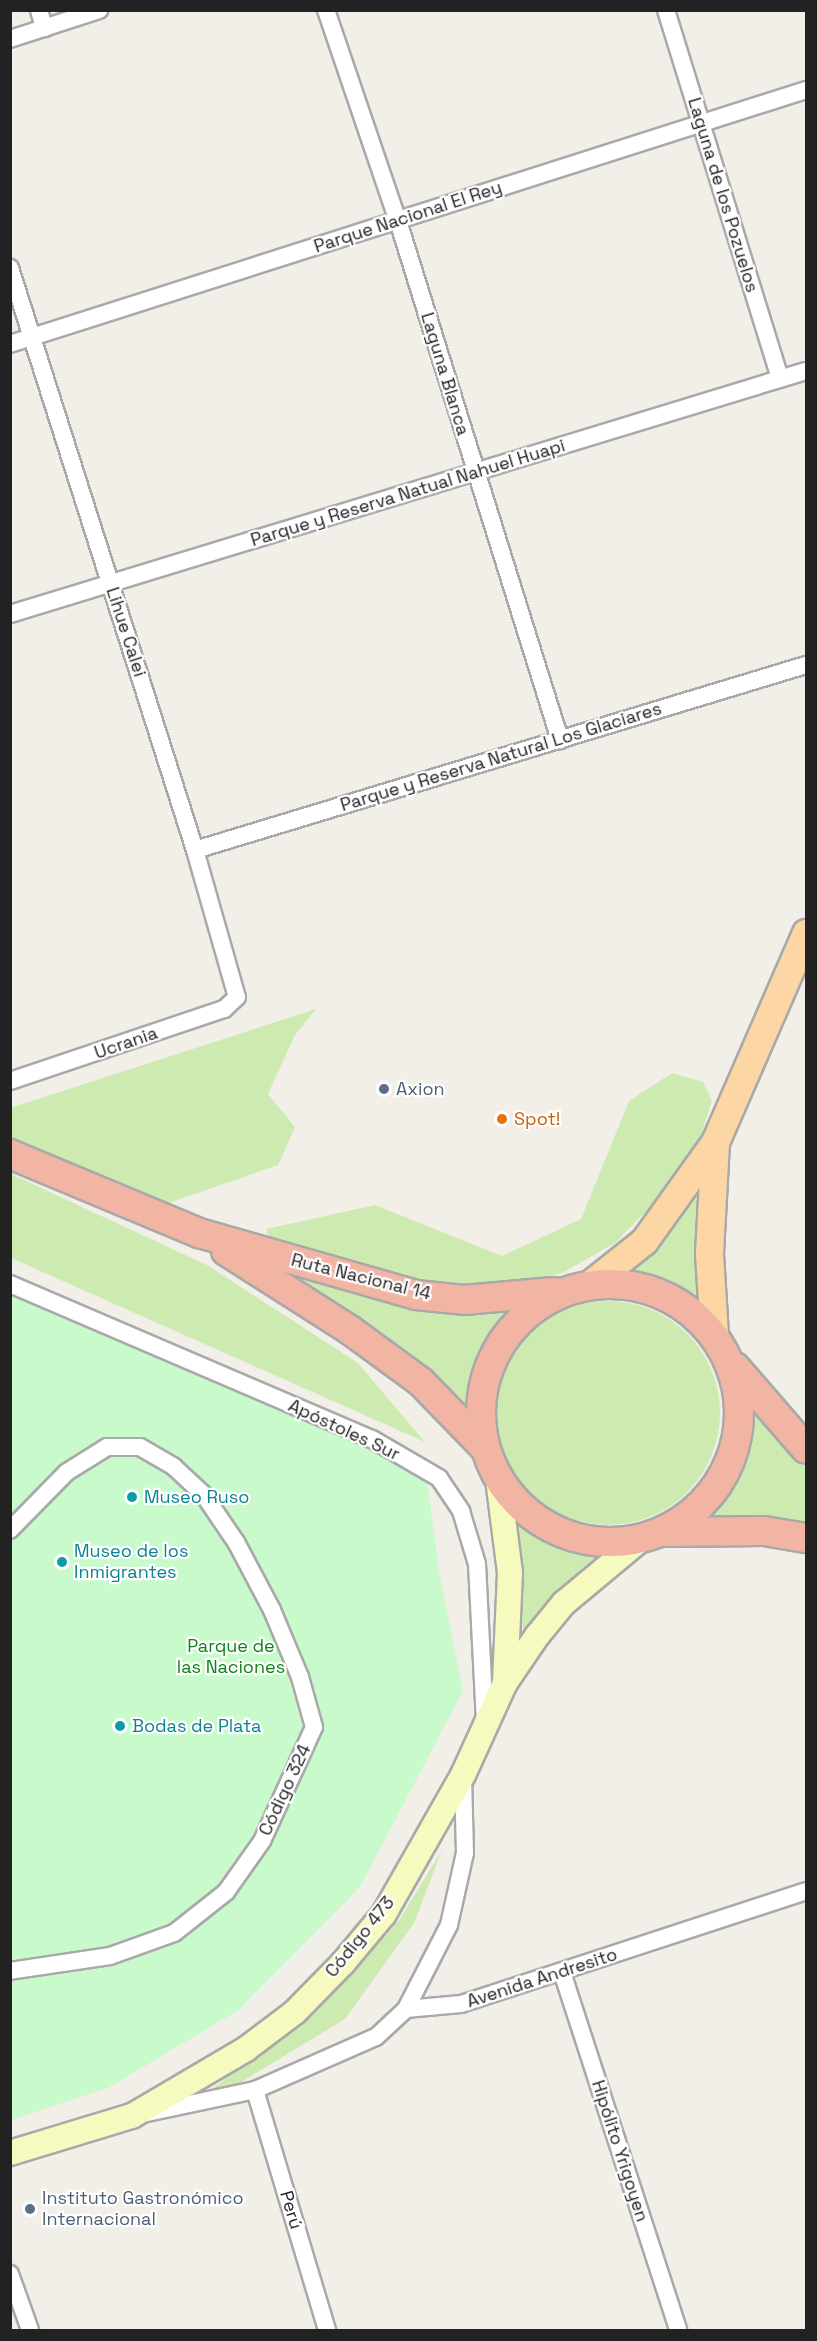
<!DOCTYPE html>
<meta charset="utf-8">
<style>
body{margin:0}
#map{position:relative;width:817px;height:2341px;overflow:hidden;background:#f2efe9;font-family:"Space Grotesk",sans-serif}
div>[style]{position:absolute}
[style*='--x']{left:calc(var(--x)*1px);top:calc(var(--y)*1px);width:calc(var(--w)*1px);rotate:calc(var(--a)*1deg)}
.grass>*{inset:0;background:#cdebb0}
.round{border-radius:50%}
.park>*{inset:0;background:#c8facc}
.roads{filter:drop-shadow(2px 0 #a9a9a9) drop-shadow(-2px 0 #a9a9a9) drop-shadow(0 2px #a9a9a9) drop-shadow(0 -2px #a9a9a9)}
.minor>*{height:16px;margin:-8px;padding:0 8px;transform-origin:8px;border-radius:8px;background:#fff}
.secondary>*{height:24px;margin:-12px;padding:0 12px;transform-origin:12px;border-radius:12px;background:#f7fabf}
.primary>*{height:27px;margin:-13.5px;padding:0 13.5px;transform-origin:13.5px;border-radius:13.5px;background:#fcd6a4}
.trunk>*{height:28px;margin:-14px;padding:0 14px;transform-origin:14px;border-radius:14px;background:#f2b4a3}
.trunk>.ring{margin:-14px;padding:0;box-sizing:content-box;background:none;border:28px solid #f2b4a3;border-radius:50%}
.dots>*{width:16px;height:16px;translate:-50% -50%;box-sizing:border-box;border:3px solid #fff;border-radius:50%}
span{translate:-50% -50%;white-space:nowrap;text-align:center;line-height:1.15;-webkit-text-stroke:4.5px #fff;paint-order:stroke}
.street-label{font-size:18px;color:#222}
.service-label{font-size:18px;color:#4e5e75}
.left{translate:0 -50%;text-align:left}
.food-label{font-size:18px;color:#c56008}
.culture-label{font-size:18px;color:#0d838f}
.park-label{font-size:18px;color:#0c8416}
.frame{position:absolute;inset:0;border:12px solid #222;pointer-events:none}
</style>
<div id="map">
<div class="grass">
<div style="clip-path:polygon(316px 1009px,295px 1035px,268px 1094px,295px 1127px,278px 1165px,166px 1204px,11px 1140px,10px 1108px)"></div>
<div style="clip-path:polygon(672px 1073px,703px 1082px,712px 1101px,699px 1141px,658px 1199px,615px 1243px,562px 1273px,515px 1284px,418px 1283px,270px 1243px,266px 1229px,375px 1205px,502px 1256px,581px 1219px,629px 1101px)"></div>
<div style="clip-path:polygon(11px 1174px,207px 1265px,358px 1363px,425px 1442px,11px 1258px)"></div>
<div style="clip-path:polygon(704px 1177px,702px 1312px,660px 1278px,611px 1275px)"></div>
<div style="clip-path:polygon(271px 1267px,519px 1306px,484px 1352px,468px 1424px)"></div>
<div class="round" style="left:496px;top:1301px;width:224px;height:224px"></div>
<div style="clip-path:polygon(746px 1396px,806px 1464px,806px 1522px,695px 1521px,730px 1482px,745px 1444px)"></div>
<div style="clip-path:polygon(509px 1514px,554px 1545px,606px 1551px,540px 1610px,524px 1638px)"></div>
<div style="clip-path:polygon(442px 1850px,414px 1923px,345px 2019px,208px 2102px,208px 2092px,314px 2012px,400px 1919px)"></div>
</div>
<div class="park">
<div style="clip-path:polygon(10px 1291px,426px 1473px,439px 1570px,463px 1691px,360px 1887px,237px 2011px,108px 2088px,11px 2120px)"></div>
</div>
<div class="roads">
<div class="minor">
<div style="--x:39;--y:10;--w:19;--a:74"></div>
<div style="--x:326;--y:10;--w:223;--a:71.2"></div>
<div style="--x:398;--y:221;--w:544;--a:72.66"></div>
<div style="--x:666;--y:10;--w:386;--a:72.8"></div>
<div style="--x:10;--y:39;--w:94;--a:-18"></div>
<div style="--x:10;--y:268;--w:611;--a:72.37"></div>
<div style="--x:195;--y:850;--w:153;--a:74.1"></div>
<div style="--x:237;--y:997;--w:18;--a:137"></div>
<div style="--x:224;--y:1009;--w:226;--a:161.4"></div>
<div style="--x:10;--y:344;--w:836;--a:-17.7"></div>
<div style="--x:10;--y:614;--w:832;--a:-16.98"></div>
<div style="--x:195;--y:850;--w:638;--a:-16.85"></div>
<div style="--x:10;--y:1284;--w:394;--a:23.2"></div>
<div style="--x:372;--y:1439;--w:78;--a:30.2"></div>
<div style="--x:439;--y:1478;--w:40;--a:56"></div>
<div style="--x:461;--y:1511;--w:55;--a:73.2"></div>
<div style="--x:477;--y:1564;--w:159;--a:87.1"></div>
<div style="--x:10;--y:1530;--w:81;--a:-45.5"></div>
<div style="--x:67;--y:1472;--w:47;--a:-32"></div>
<div style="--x:107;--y:1447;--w:33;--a:0"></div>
<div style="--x:140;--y:1447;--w:39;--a:30"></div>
<div style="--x:174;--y:1467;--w:41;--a:43"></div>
<div style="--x:204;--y:1495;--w:57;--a:55.8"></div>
<div style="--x:236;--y:1542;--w:77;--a:62.1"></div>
<div style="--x:272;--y:1610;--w:73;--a:67.3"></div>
<div style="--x:300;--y:1677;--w:52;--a:74.4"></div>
<div style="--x:314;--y:1727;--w:125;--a:114.5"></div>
<div style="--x:262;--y:1841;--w:62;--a:125.2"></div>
<div style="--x:226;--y:1892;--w:66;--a:141.7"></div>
<div style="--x:174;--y:1933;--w:68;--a:160.2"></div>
<div style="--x:110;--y:1956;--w:101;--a:171.5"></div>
<div style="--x:562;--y:1972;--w:376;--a:72"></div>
<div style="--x:406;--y:2009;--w:55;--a:-5.2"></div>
<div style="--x:461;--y:2004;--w:363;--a:-18.1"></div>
<div style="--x:255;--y:2090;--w:251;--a:73.3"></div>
<div style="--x:147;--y:2113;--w:110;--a:-12"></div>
<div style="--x:255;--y:2090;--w:132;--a:-23.7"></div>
<div style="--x:376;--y:2037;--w:41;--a:-43"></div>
<div style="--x:406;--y:2009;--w:94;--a:-62.9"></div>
<div style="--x:449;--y:1925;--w:74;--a:-77.5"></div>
<div style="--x:465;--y:1853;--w:78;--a:-91.5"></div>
<div style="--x:10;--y:2274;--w:59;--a:70.3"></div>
</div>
<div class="secondary">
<div style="--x:498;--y:1479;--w:95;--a:82.7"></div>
<div style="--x:510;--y:1573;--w:110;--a:92.6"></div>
<div style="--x:10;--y:2153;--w:127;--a:-16.9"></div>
<div style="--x:132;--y:2116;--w:132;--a:-30.4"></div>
<div style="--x:246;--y:2049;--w:61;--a:-37.1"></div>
<div style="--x:295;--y:2012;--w:69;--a:-45.6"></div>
<div style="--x:343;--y:1963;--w:64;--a:-50.1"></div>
<div style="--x:384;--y:1914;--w:160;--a:-60.4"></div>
<div style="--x:463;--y:1775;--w:101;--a:-65.5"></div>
<div style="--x:505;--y:1683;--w:57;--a:-55.8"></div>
<div style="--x:537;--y:1636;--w:43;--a:-50.7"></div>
<div style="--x:564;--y:1603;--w:99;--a:-39.7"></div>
</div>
<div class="primary">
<div style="--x:590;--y:1284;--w:69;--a:-38.5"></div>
<div style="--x:644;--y:1241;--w:122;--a:-54.4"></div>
<div style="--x:715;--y:1142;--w:228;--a:-66.5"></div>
<div style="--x:714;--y:1335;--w:82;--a:-93.5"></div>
<div style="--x:709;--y:1253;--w:111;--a:-86.9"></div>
</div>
<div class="trunk">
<div style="--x:10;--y:1154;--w:205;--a:22.7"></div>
<div style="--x:199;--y:1233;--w:226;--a:15.9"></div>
<div style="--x:416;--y:1295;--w:48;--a:5.9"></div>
<div style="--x:464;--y:1300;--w:90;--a:-5.1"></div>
<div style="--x:226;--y:1251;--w:147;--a:32.5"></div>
<div style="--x:350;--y:1330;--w:88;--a:36.2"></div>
<div style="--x:421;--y:1382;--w:92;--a:45.9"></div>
<div class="ring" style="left:481px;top:1284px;width:230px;height:230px"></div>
<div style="--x:735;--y:1367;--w:108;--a:49.1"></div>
<div style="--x:664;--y:1532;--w:100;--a:-0.6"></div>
<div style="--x:764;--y:1531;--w:43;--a:9.5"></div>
</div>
</div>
<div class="dots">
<div style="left:384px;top:1089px;background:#5c6f8a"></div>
<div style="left:502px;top:1119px;background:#e8710a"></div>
<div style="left:132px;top:1497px;background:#0f9aa8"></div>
<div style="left:62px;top:1562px;background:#0f9aa8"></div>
<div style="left:120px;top:1726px;background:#0f9aa8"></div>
<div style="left:30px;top:2209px;background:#5c6f8a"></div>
</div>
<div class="street-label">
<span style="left:723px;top:195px;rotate:73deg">Laguna de los Pozuelos</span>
<span style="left:408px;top:217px;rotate:-18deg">Parque Nacional El Rey</span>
<span style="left:445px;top:374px;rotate:73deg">Laguna Blanca</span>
<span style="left:408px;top:493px;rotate:-17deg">Parque y Reserva Natual Nahuel Huapi</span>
<span style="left:126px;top:632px;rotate:72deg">Lihue Calei</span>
<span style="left:501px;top:757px;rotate:-17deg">Parque y Reserva Natural Los Glaciares</span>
<span style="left:126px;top:1043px;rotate:-19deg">Ucrania</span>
<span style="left:361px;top:1277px;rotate:14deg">Ruta Nacional 14</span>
<span style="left:344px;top:1430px;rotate:25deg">Apóstoles Sur</span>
<span style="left:285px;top:1790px;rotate:-65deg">Código 324</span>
<span style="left:360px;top:1937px;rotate:-51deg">Código 473</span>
<span style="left:542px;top:1978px;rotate:-18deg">Avenida Andresito</span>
<span style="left:620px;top:2151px;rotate:72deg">Hipólito Yrigoyen</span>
<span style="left:291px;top:2210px;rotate:73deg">Perú</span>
</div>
<div class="service-label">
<span class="left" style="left:396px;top:1089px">Axion</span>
<span class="left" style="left:42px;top:2209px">Instituto Gastronómico<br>Internacional</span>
</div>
<div class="food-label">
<span class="left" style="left:514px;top:1119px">Spot!</span>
</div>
<div class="culture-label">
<span class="left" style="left:144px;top:1497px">Museo Ruso</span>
<span class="left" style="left:74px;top:1562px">Museo de los<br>Inmigrantes</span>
<span class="left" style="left:132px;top:1726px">Bodas de Plata</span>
</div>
<div class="park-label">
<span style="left:231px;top:1657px">Parque de<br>las Naciones</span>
</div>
<div class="frame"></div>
</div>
